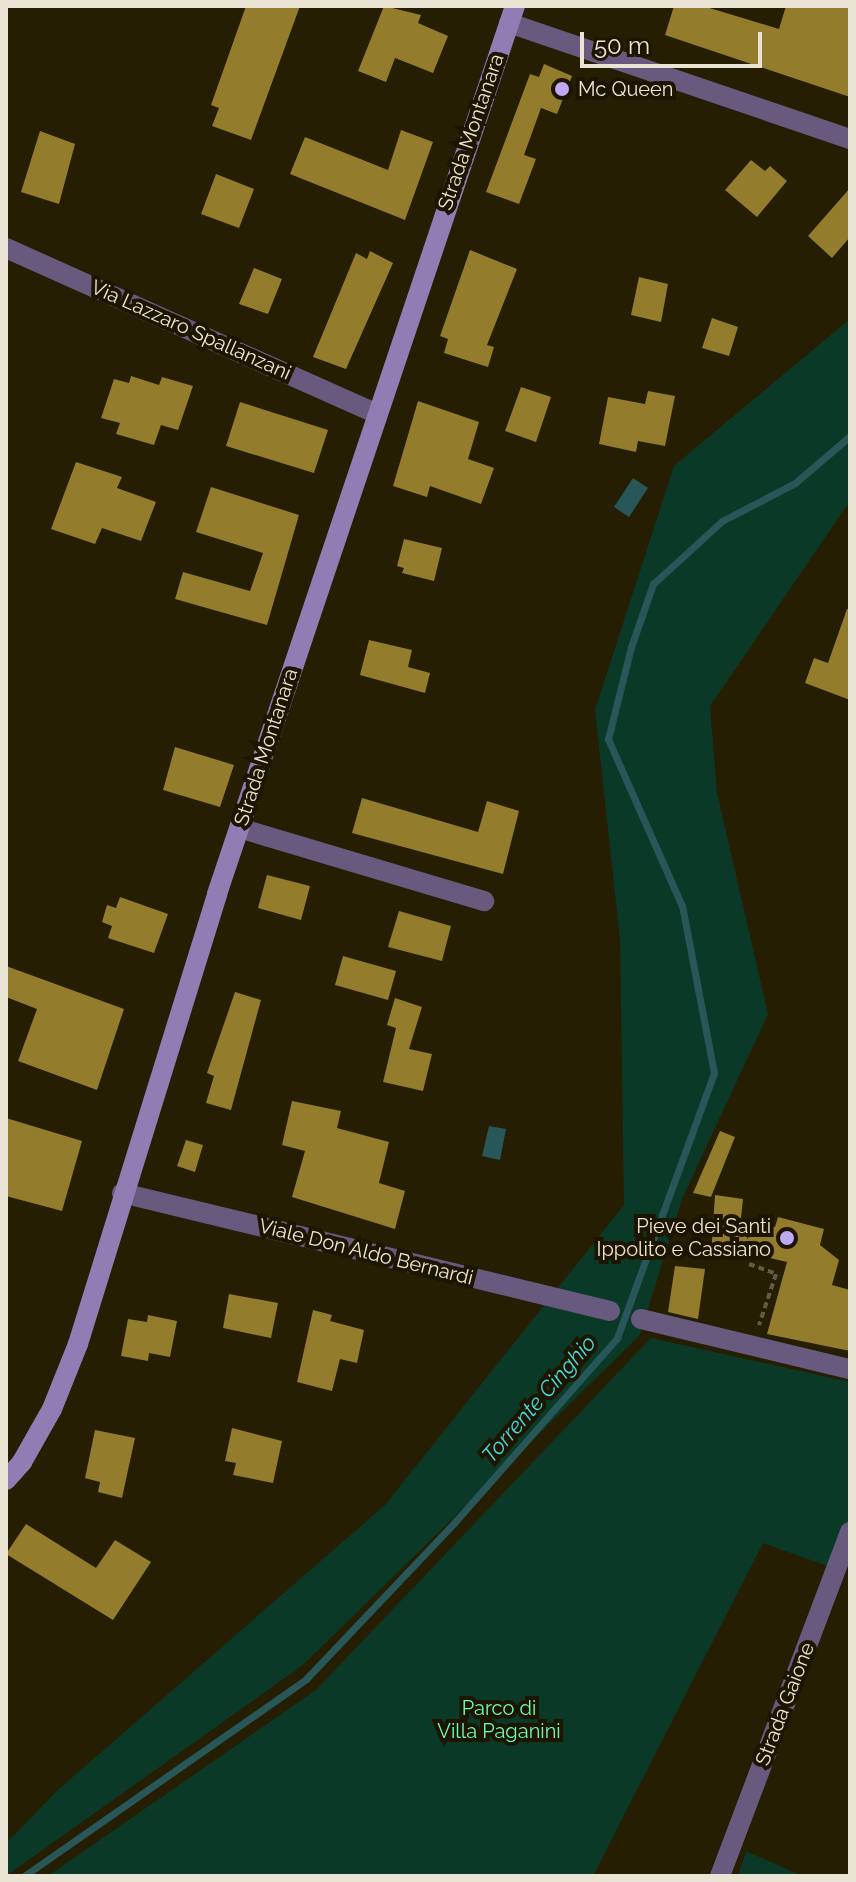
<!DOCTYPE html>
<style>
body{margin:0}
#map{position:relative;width:856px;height:1882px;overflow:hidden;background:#261e03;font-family:Raleway,sans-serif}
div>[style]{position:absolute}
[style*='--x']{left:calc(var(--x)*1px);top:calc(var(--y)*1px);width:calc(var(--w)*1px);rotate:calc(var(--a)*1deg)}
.green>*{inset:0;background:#0b3927}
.water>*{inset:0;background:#285759}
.stream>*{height:7px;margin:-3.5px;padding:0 3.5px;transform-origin:3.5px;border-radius:3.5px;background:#285759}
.building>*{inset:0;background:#937c2c}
.path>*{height:4px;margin-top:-2px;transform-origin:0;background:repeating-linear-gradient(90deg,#635c45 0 6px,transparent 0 10px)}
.street>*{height:20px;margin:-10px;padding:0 10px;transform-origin:10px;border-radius:10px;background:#675a7e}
.secondary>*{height:20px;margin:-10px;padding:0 10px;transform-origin:10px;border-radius:10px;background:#917cb4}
.dots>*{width:22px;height:22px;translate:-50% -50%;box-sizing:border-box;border:4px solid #1d1500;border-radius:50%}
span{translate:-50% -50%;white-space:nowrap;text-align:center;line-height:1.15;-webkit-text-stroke:8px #1d1500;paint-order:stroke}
.poi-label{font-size:20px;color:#e9e4d4}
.left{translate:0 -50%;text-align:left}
.right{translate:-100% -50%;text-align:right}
.street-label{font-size:20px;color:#e9e4d4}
.park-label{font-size:20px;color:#69fdbd}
.water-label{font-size:22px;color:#41dde5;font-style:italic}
.frame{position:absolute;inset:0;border:8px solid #e9e4d4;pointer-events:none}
.scale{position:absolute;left:580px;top:32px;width:182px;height:36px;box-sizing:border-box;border:4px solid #e9e4d4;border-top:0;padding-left:10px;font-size:24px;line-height:28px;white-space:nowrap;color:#e9e4d4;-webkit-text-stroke:6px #1d1500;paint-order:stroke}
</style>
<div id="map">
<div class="green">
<div style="clip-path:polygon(850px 319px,850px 501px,710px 706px,717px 793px,768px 1014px,682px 1199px,640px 1335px,303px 1665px,6px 1876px,6px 1843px,59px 1789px,385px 1505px,624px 1205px,620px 939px,595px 710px,674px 466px)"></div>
<div style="clip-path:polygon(651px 1338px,850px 1382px,850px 1520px,833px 1568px,763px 1543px,593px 1876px,48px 1876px,316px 1690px)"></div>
<div style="clip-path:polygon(746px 1851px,802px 1876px,738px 1876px)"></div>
</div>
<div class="water">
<div style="clip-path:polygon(633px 478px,648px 488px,629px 517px,614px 507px)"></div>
<div style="clip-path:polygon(489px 1126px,506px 1129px,500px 1160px,482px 1156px)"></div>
</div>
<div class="stream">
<div style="--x:24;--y:1876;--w:344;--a:-34.9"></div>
<div style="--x:306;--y:1679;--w:215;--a:-46.5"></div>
<div style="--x:454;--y:1523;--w:247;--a:-48.6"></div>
<div style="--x:617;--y:1338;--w:282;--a:-69.9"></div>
<div style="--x:714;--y:1073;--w:170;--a:-100.8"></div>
<div style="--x:682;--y:906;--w:183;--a:-113.9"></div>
<div style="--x:608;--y:739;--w:95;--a:-76"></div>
<div style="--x:631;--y:647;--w:67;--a:-70.8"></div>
<div style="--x:653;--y:584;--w:93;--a:-42.4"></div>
<div style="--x:722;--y:521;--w:82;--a:-27.5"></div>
<div style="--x:795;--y:483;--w:72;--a:-40.5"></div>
</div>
<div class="building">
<div style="clip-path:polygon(246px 6px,300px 6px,251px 140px,212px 126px,219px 108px,211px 105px)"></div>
<div style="clip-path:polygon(384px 6px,421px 15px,418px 23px,448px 36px,433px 73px,395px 58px,386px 82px,358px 71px)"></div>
<div style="clip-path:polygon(674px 6px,703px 6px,779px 29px,786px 6px,850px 6px,850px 97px,665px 35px)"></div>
<div style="clip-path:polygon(544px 64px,572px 76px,557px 114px,541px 108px,524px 155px,536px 159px,519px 204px,486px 192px,530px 74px,539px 77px)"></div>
<div style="clip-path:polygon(401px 130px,433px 142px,405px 220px,290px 174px,305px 137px,388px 170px)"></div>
<div style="clip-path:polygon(40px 131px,75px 144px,59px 204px,21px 192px)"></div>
<div style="clip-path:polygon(751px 160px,765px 171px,770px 166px,787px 181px,757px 217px,725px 190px)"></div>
<div style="clip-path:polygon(216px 174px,254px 189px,239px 228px,201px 214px)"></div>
<div style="clip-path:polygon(850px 188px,850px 237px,832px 258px,808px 236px)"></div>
<div style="clip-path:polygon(470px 250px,517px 269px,487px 345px,494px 347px,488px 367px,444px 353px,448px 339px,440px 336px)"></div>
<div style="clip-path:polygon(370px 251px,393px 263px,346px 369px,313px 357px,356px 253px,367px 259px)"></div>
<div style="clip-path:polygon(254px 268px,282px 279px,268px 314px,239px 304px)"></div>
<div style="clip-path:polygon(639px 277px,668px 284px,661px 322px,631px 315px)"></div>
<div style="clip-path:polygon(712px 318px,738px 327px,729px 356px,702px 348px)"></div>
<div style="clip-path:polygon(131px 376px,159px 385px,162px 377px,193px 386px,178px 430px,161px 425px,154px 445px,116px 434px,120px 423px,101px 418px,114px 379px,129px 383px)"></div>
<div style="clip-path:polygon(521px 387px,551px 397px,536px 442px,505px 431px)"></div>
<div style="clip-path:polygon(648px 391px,675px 396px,665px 446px,638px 441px,636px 452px,599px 444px,608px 397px,645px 404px)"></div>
<div style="clip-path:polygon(418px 401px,479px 422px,468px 459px,494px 468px,481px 504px,430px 486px,427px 497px,393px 486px)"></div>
<div style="clip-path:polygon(240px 402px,328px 430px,314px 473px,226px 446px)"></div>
<div style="clip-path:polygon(76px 462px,122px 477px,117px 488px,156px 502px,141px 541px,102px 528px,95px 544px,51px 529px)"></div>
<div style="clip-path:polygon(211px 487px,299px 515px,267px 625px,175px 599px,183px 572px,250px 591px,263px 553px,196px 532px)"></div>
<div style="clip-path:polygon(404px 539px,442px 548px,434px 581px,402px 573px,404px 568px,397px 566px)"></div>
<div style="clip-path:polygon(847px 609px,850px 609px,850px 700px,805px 683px,814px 658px,828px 663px)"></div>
<div style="clip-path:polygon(369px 640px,412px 650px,408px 667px,430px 673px,425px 693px,360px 675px)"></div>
<div style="clip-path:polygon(175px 747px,234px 765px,220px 807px,163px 790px)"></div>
<div style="clip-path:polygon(362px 798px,478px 832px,487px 801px,519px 811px,503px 874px,352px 833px)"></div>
<div style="clip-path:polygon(267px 875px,310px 886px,301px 920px,258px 908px)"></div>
<div style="clip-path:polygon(120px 897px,168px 914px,154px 953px,108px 938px,112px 926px,102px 922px,107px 905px,116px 908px)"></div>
<div style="clip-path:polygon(399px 911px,451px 926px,442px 961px,388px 947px)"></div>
<div style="clip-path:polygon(343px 956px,396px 971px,388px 1000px,335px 985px)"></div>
<div style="clip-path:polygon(6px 966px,124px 1009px,97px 1090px,18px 1061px,37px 1009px,6px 997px)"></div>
<div style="clip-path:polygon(235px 992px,261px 1000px,231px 1110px,206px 1103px,214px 1076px,207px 1073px)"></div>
<div style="clip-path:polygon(395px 998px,422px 1007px,409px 1049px,432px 1054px,423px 1091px,383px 1082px,396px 1028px,387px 1025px)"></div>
<div style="clip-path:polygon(292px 1101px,341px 1111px,337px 1128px,389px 1142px,379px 1183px,405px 1191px,395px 1229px,292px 1197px,305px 1151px,282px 1145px)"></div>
<div style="clip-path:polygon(6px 1118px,82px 1141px,62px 1211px,6px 1196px)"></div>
<div style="clip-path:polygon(720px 1131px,735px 1137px,711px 1197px,693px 1193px)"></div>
<div style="clip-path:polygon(186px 1140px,203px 1145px,195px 1172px,177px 1166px)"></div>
<div style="clip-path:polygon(715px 1195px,743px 1199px,741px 1218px,775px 1227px,778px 1217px,824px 1229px,820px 1245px,839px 1260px,832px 1285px,850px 1290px,850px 1351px,767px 1334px,787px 1262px,738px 1250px,738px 1257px,711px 1256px)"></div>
<div style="clip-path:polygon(675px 1266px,705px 1269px,698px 1319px,668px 1312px)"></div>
<div style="clip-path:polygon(229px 1294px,278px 1303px,271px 1338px,223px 1328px)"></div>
<div style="clip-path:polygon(313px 1310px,332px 1315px,330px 1321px,364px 1330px,357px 1363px,340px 1359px,332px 1391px,297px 1382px)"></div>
<div style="clip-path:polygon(148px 1315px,177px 1321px,170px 1357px,149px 1353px,148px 1361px,121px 1356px,128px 1319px,147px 1322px)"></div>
<div style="clip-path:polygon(232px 1428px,282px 1441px,273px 1483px,233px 1475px,236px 1463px,225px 1461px)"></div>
<div style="clip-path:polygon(95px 1430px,135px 1438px,122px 1498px,98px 1492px,100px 1482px,85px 1478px)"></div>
<div style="clip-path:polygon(26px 1524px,96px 1568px,115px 1540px,151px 1562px,113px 1620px,6px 1554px)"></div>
</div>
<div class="path">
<div style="--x:749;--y:1264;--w:29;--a:20"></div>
<div style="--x:776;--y:1274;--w:54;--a:108.4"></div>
</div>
<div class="street">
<div style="--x:509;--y:23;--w:360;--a:18.8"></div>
<div style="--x:6;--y:248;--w:404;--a:24.1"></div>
<div style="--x:239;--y:828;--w:256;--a:16.6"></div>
<div style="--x:122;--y:1193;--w:502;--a:13.59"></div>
<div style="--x:641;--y:1319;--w:215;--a:13.5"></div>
<div style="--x:720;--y:1876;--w:368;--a:-69.3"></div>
</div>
<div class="secondary">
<div style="--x:6;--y:1480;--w:24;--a:-48"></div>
<div style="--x:22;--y:1462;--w:61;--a:-60.5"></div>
<div style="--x:52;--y:1409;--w:70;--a:-68.2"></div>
<div style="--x:78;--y:1344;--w:471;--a:-72.8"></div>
<div style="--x:217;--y:894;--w:937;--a:-71.45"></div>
</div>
<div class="dots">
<div style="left:562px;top:89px;background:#bfa8f4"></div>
<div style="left:787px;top:1238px;background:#bfa8f4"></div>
</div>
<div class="poi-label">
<span class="left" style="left:578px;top:89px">Mc Queen</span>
<span class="right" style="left:771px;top:1238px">Pieve dei Santi<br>Ippolito e Cassiano</span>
</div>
<div class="street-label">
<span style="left:471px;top:132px;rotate:-71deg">Strada Montanara</span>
<span style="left:191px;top:330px;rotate:24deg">Via Lazzaro Spallanzani</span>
<span style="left:266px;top:747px;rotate:-72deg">Strada Montanara</span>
<span style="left:366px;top:1252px;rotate:14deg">Viale Don Aldo Bernardi</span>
<span style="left:785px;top:1704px;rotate:-69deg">Strada Gaione</span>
</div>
<div class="park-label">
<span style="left:499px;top:1720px">Parco di<br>Villa Paganini</span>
</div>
<div class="water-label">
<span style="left:539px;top:1399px;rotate:-49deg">Torrente Cinghio</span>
</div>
<div class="frame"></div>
<div class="scale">50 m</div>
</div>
